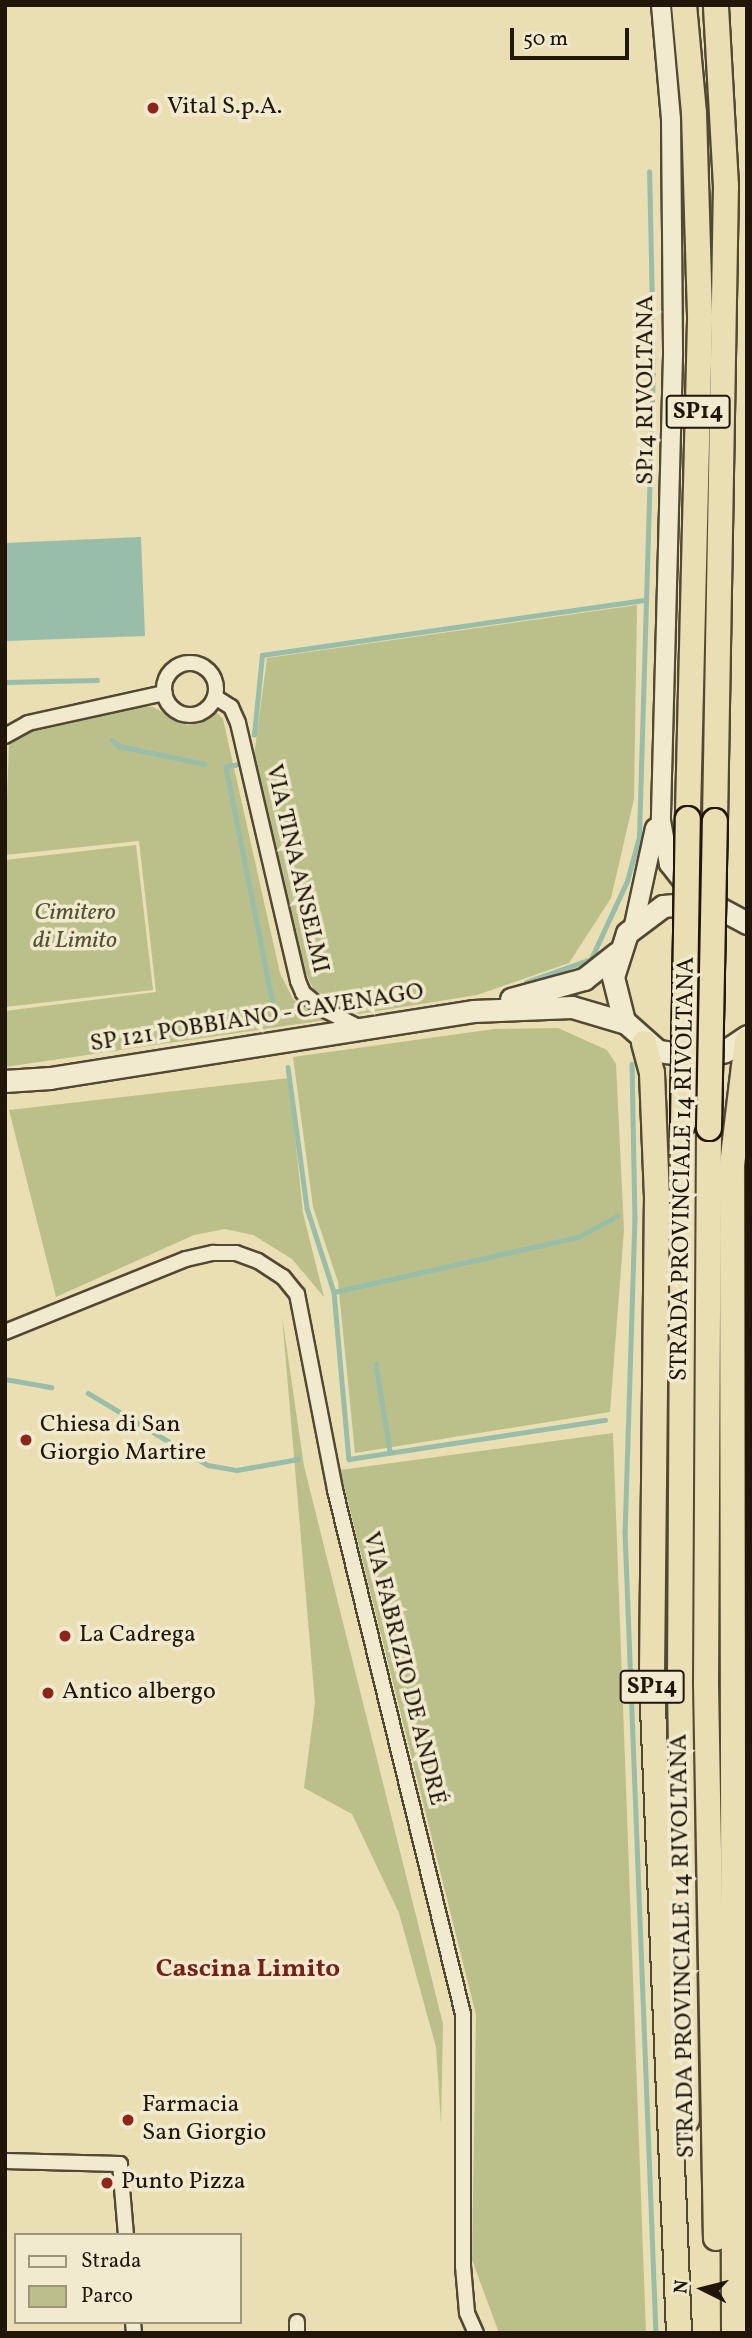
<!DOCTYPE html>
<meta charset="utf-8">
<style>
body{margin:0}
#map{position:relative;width:752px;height:2338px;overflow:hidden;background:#eadeb3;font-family:Vollkorn,serif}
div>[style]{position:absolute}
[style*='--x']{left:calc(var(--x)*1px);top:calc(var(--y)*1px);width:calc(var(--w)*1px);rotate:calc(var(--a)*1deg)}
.green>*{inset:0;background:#bbc08a}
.water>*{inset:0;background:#98bda8}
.stream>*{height:4.5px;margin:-2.25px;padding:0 2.25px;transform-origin:2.25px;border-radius:2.25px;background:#98bda8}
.roads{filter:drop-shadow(2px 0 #534833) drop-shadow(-2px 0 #534833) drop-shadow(0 2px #534833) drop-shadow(0 -2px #534833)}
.minor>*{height:14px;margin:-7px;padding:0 7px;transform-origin:7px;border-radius:7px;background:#f1eace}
.minor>.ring{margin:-7px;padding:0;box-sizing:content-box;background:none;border:14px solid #f1eace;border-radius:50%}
.tertiary>*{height:18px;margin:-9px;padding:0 9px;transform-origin:9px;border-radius:9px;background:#f1eace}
.secondary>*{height:21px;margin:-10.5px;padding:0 10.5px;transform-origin:10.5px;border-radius:10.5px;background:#f1eace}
.trunk>*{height:24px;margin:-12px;padding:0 12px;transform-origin:12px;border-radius:12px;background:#eadeb3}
.bridges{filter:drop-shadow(2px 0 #211608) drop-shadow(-2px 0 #211608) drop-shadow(0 2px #211608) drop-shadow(0 -2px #211608)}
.trunk-bridge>*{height:24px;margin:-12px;padding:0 12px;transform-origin:12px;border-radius:12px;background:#eadeb3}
.dots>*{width:19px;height:19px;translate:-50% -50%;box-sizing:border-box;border:4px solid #f1eace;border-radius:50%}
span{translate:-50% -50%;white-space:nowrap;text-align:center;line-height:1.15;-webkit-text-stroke:7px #f1eace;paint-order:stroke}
.shield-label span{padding:2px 5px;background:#f1eace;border:2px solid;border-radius:5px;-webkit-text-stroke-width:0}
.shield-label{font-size:23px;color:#211608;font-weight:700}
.poi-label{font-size:24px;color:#211608}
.left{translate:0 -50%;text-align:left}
.street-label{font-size:24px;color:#211608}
.park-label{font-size:24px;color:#575236;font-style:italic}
.neighbourhood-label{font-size:26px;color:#7a1f14;font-weight:700}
.frame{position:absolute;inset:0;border:7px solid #211608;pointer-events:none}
.legend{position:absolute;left:14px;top:2233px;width:228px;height:91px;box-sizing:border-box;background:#f1eace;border:2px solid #9e957f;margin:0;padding:9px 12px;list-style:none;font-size:21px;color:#211608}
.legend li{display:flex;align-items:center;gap:14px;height:35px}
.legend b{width:35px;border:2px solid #9e957f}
.north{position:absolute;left:668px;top:2254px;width:70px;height:70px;-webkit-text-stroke:5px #f1eace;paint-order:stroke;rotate:276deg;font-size:19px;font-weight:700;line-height:28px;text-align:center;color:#211608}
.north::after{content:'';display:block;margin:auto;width:24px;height:32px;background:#211608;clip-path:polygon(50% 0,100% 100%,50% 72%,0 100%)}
.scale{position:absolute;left:510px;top:28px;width:119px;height:32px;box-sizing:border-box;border:4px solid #211608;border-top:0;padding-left:9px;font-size:21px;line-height:24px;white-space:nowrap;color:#211608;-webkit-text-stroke:5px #f1eace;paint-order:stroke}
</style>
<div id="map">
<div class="green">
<div style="clip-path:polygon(637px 605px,634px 799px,611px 898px,569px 963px,477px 995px,359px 1014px,314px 990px,299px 960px,254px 756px,267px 658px)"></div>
<div style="clip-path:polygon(140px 706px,153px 707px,187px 725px,215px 711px,223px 719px,280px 973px,293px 999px,326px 1020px,5px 1067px,5px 1011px,156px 992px,139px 841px,5px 855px,9px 743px,22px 733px)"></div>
<div style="clip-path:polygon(136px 845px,153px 990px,5px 1007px,5px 860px)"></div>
<div style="clip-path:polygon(558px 1028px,607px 1050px,616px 1064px,624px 1230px,610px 1412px,355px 1453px,338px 1282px,313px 1207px,293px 1057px,494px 1029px)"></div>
<div style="clip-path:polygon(289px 1078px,303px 1213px,324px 1297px,292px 1259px,253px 1235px,225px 1229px,194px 1235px,56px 1297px,9px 1110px)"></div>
<div style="clip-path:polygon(282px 1316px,304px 1466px,443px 2024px,441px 2124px,436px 2047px,399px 1913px,352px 1814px,304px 1788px,315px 1703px)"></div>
<div style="clip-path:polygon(613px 1433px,646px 2333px,499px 2333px,472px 2260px,476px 2015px,340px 1470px)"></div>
</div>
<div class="water">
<div style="clip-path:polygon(141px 537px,145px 636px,5px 641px,5px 543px)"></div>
</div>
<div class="stream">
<div style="--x:5;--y:682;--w:92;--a:-1.2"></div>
<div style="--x:254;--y:735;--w:80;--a:-84.3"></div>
<div style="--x:262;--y:655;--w:384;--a:-8.2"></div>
<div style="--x:112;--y:740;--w:9;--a:41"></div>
<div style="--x:119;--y:746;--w:88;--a:11.8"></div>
<div style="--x:237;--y:765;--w:11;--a:170"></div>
<div style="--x:226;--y:767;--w:257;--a:78.8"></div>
<div style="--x:526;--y:982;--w:69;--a:-19.5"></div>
<div style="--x:591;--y:959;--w:86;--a:-65.2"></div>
<div style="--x:627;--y:881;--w:46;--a:-74.7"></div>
<div style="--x:639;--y:837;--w:480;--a:-88.3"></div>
<div style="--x:653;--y:357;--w:185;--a:-91.2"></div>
<div style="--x:632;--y:1064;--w:153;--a:88.9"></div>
<div style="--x:635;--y:1217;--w:314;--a:91.8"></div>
<div style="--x:625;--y:1531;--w:803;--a:87.79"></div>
<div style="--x:288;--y:1067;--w:142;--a:82.3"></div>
<div style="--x:307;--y:1208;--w:88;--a:72.2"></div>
<div style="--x:334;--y:1292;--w:168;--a:84.9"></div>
<div style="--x:349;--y:1459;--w:259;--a:-8.7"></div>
<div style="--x:334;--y:1292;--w:250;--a:-12.7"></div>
<div style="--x:578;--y:1237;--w:44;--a:-28.3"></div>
<div style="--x:376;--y:1364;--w:88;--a:80.9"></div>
<div style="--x:5;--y:1379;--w:47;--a:9.9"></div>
<div style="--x:88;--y:1393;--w:140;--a:31"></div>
<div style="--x:208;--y:1465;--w:29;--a:10"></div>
<div style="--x:237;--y:1470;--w:62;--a:-10.2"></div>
</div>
<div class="roads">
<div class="minor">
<div class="ring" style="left:164px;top:663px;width:38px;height:38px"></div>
<div style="--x:215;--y:697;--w:19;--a:32"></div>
<div style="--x:231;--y:707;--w:17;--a:66"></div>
<div style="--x:238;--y:723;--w:265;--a:76.9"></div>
<div style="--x:298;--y:981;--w:13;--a:67"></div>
<div style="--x:303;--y:993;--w:26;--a:39"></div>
<div style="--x:323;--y:1009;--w:44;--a:27.1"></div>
<div style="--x:5;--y:736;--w:26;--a:-29"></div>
<div style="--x:28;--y:723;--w:140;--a:-12.4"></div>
<div style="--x:5;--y:1332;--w:195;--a:-22"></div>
<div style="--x:186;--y:1259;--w:28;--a:-13"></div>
<div style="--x:213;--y:1253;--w:23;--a:0"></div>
<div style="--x:236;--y:1253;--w:23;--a:20"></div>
<div style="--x:258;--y:1261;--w:30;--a:33"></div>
<div style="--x:283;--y:1277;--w:22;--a:51"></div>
<div style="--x:297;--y:1294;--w:200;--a:79"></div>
<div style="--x:335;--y:1490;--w:539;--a:76.27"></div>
<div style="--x:463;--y:2014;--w:252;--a:90"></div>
<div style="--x:463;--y:2266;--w:47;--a:85.1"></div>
<div style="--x:467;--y:2313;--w:22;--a:66"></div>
<div style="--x:5;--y:2161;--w:115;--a:1.5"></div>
<div style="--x:120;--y:2164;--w:71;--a:85.2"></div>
<div style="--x:133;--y:2322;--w:11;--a:85"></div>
<div style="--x:297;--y:2322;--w:11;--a:90"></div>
</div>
<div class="tertiary">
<div style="--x:661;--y:5;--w:114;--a:85"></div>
<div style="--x:671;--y:119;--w:237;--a:89.5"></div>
<div style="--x:673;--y:356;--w:465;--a:91.5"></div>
<div style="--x:661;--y:821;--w:44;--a:79.5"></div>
<div style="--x:669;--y:864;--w:33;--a:52"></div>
<div style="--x:634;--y:925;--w:99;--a:-77.8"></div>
</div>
<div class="secondary">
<div style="--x:747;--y:923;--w:44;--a:-151.7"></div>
<div style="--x:708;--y:902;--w:45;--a:174.9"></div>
<div style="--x:663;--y:906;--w:45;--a:143.1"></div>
<div style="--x:627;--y:933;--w:46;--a:107.7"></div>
<div style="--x:613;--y:977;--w:45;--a:76"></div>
<div style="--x:624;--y:1021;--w:45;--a:41.4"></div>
<div style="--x:658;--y:1051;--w:45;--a:7.6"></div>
<div style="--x:703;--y:1057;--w:23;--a:-15"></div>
<div style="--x:725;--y:1051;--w:27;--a:-34"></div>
<div style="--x:511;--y:999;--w:76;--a:-15.3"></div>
<div style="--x:584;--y:979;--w:42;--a:-38.2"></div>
<div style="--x:5;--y:1081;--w:45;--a:-3.8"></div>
<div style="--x:50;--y:1078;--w:428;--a:-9"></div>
<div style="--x:473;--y:1011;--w:99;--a:-2.3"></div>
<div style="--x:572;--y:1007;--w:56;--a:16.5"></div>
</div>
<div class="trunk">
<div style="--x:684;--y:5;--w:108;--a:84.7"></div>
<div style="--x:694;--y:113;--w:208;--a:88.3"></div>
<div style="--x:700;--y:321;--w:498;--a:91.4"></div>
<div style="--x:715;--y:821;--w:635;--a:-89.01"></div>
<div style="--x:726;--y:186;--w:181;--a:-93.2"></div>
<div style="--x:644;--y:1043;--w:31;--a:75"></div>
<div style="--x:652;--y:1073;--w:122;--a:87.7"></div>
<div style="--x:657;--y:1195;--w:488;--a:90.6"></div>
<div style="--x:652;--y:1683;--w:651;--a:87.62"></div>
<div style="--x:683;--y:1124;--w:560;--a:90.31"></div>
<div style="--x:680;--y:1684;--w:436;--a:89.1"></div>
<div style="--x:709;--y:1128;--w:556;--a:90.31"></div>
<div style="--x:706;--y:1684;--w:554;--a:88.97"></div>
<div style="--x:734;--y:2333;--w:1168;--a:-90.1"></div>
<div style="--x:732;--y:1165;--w:125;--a:-83.1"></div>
</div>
</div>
<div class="bridges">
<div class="trunk-bridge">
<div style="--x:683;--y:1124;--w:305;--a:-89.1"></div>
<div style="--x:709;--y:1128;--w:307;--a:-88.9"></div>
</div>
</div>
<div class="dots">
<div style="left:153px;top:108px;background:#8f2418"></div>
<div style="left:26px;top:1440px;background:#8f2418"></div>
<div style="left:65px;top:1636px;background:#8f2418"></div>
<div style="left:48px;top:1693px;background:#8f2418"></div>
<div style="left:128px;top:2120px;background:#8f2418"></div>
<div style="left:107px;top:2183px;background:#8f2418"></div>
</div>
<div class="shield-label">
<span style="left:698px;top:412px">SP14</span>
<span style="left:652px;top:1687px">SP14</span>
</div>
<div class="poi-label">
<span class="left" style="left:167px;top:108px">Vital S.p.A.</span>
<span class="left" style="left:40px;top:1440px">Chiesa di San<br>Giorgio Martire</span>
<span class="left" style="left:79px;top:1636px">La Cadrega</span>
<span class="left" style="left:62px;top:1693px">Antico albergo</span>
<span class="left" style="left:142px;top:2120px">Farmacia<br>San Giorgio</span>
<span class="left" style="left:121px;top:2183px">Punto Pizza</span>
</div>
<div class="street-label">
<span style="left:647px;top:390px;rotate:-90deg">SP14 RIVOLTANA</span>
<span style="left:296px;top:869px;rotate:77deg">VIA TINA ANSELMI</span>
<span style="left:257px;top:1019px;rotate:-9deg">SP 121 POBBIANO - CAVENAGO</span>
<span style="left:684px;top:1169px;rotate:-89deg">STRADA PROVINCIALE 14 RIVOLTANA</span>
<span style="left:403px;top:1669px;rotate:76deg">VIA FABRIZIO DE ANDRÉ</span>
<span style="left:684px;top:1946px;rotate:-91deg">STRADA PROVINCIALE 14 RIVOLTANA</span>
</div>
<div class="park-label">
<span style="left:75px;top:928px">Cimitero<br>di Limito</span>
</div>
<div class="neighbourhood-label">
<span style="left:248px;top:1970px">Cascina Limito</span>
</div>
<div class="frame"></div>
<ul class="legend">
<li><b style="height:9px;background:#f1eace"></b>Strada</li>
<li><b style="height:19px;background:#bbc08a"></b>Parco</li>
</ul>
<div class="north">N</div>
<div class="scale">50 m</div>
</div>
